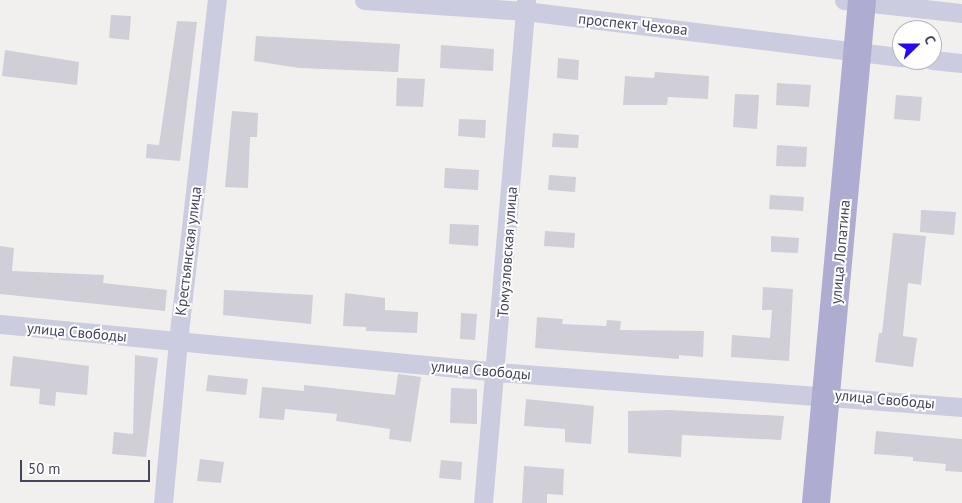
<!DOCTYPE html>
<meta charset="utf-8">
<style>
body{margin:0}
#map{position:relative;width:962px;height:503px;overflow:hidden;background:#f2f0ee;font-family:"PT Sans",sans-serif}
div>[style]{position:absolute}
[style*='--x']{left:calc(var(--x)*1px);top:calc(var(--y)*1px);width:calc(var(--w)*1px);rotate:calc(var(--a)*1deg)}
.building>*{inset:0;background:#d0ced7}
.street>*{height:19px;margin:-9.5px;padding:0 9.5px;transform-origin:9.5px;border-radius:9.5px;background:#cccce0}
.primary>*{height:28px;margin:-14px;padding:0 14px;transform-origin:14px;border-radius:14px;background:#aeacd0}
span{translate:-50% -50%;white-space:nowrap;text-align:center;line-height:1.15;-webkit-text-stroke:4px #fff;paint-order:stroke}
.street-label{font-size:15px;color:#46455e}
.north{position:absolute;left:892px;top:20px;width:50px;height:50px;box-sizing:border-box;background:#fff;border:1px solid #b5b5bf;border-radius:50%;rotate:68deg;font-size:14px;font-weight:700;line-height:20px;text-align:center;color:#46455e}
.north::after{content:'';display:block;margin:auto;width:18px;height:22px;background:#2707f3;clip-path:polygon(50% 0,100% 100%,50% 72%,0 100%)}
.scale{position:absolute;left:20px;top:460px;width:130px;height:22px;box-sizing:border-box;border:2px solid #46455e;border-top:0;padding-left:6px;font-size:15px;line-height:18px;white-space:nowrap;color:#46455e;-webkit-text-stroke:4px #fff;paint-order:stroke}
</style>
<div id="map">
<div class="building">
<div style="clip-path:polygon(111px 15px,131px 16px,129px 40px,109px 38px)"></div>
<div style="clip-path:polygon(177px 21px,197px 22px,180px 161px,146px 158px,147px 144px,159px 145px)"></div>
<div style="clip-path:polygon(256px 36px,400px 44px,398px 72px,299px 68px,254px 61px)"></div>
<div style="clip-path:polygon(441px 45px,494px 49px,493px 71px,440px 68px)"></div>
<div style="clip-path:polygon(5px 50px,79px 62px,77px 85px,2px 76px)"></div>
<div style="clip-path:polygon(558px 58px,579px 60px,578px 80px,557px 78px)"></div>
<div style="clip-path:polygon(655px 72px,709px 76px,708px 99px,668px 97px,667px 105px,623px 105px,625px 76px,654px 78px)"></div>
<div style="clip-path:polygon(397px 78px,425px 79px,423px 107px,396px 106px)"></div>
<div style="clip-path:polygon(777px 83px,811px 85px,809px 107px,776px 105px)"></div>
<div style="clip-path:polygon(735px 94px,759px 95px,757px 129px,733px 127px)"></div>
<div style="clip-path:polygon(896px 95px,922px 97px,920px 121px,894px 119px)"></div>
<div style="clip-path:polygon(232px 111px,258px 113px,257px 137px,250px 137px,248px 188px,225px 187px)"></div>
<div style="clip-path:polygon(459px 119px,486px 120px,485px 138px,458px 136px)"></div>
<div style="clip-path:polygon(553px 133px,579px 135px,578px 148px,552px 147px)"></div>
<div style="clip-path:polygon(777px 145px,807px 147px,806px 167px,776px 166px)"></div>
<div style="clip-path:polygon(445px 168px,479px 170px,478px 190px,444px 188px)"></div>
<div style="clip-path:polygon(549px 175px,576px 177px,575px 192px,548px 190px)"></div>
<div style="clip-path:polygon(770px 195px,804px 197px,803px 211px,769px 209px)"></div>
<div style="clip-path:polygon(921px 210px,956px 212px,954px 235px,920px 232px)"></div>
<div style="clip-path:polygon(450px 224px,479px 225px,478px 246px,449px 244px)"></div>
<div style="clip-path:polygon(545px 231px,575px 233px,574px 248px,544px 246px)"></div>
<div style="clip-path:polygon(893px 233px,926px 236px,921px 285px,908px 283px,903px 336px,917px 338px,913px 367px,875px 362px,879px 333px,882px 333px)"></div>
<div style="clip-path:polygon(771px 236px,799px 238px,798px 253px,771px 252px)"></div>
<div style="clip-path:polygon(0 246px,14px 248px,12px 271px,104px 275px,103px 283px,167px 290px,165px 311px,0 294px)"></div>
<div style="clip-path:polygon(763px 287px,793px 289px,789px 361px,731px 357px,732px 335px,770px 338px,772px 310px,762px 310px)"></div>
<div style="clip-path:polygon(224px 290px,313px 295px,311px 324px,223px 315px)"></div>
<div style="clip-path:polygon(345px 293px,385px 298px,385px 310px,418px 312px,417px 333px,366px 331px,366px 327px,343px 326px)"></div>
<div style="clip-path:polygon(461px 313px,477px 314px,475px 340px,460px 339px)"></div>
<div style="clip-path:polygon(537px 317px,563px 319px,562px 324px,606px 326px,607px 320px,621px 321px,620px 330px,704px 331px,703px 357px,679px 355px,679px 359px,535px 348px)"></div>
<div style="clip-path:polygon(135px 355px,158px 358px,146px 457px,112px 454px,114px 432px,133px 434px)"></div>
<div style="clip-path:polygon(13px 356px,89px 366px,87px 395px,56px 392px,55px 406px,39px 404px,40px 389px,10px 386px)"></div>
<div style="clip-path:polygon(398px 374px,421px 377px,411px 442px,389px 439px,390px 429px,336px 421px,337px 414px,285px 409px,284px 420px,259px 418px,262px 387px,304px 391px,304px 385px,395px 395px)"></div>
<div style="clip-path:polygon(208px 375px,248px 379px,246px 395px,206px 391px)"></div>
<div style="clip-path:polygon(451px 388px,477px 389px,477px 424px,450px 423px)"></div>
<div style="clip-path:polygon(526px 399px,594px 406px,591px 444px,565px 442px,565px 429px,524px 426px)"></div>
<div style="clip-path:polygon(668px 410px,784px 416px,781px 440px,682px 435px,681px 457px,628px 453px,628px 411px)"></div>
<div style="clip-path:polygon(876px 431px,962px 439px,962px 472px,945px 471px,946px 464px,913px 461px,913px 457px,874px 454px)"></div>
<div style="clip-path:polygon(200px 459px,224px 462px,221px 483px,197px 481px)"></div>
<div style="clip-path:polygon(441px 460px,462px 462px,461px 480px,439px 478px)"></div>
<div style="clip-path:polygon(524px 466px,564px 469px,563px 495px,547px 494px,547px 503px,522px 503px)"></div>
</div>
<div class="street">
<div style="--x:364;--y:0;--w:161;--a:3.9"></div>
<div style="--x:525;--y:11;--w:380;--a:7"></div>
<div style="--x:844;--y:0;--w:119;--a:6.3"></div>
<div style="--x:932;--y:60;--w:30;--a:6"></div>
<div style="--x:0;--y:324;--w:499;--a:5.5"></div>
<div style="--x:497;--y:372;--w:466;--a:4.3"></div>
<div style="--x:163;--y:503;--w:163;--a:-84.7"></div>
<div style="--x:178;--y:341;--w:343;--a:-83.5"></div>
<div style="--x:483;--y:503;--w:505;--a:-85.11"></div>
</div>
<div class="primary">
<div style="--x:816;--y:503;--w:505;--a:-84.77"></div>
</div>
<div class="street-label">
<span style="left:633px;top:24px;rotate:6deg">проспект Чехова</span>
<span style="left:188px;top:251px;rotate:-83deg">Крестьянская улица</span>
<span style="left:507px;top:252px;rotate:-86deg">Томузловская улица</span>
<span style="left:840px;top:252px;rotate:-85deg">улица Лопатина</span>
<span style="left:77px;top:332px;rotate:5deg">улица Свободы</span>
<span style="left:481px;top:370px;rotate:5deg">улица Свободы</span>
<span style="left:885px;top:399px;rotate:5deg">улица Свободы</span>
</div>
<div class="north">С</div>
<div class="scale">50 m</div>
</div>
